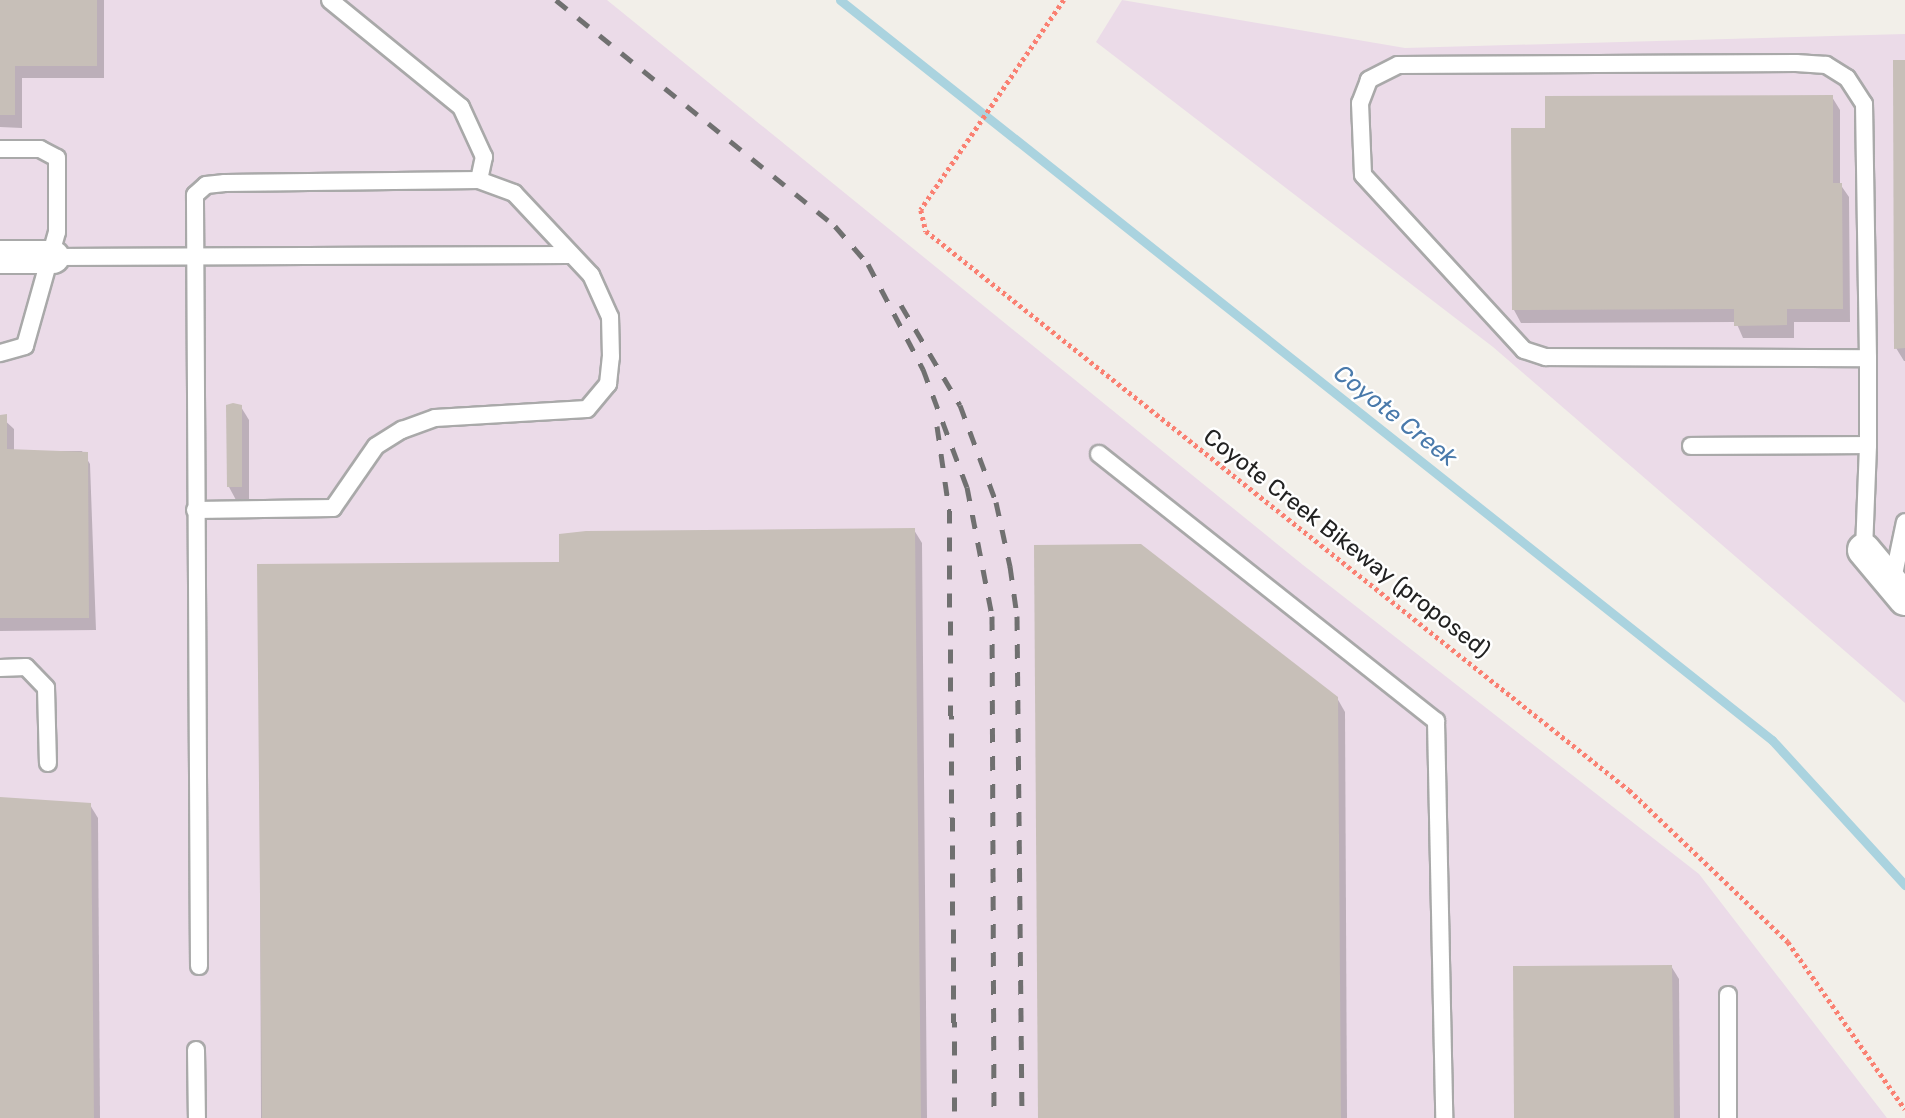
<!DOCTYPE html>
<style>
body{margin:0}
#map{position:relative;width:1905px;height:1118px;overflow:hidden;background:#f2efe9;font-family:Rubik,sans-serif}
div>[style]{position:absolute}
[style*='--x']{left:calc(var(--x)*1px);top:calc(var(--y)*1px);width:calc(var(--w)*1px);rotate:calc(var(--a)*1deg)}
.industrial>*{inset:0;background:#ebdbe8}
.shadow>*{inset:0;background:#0003}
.stream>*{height:9px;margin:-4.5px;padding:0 4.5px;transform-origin:4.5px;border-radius:4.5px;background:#aad3df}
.building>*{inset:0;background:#c7bfb8}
.path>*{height:4.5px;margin-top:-2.25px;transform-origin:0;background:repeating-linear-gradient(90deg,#fa8072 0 3.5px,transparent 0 7px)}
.roads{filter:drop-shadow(2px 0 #a9a9a9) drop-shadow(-2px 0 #a9a9a9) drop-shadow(0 2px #a9a9a9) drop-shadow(0 -2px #a9a9a9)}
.service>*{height:16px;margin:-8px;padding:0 8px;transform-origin:8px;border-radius:8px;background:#fff}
.minor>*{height:32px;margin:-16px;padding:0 16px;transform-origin:16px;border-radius:16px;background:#fff}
.rail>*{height:5px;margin-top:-2.5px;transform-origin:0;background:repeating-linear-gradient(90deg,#707070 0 14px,transparent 0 28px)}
span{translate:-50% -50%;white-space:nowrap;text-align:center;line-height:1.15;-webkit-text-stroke:5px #fff;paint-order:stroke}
.street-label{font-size:23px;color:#222}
.water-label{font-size:24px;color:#4a7aab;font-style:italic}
</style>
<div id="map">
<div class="industrial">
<div style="clip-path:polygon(0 0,607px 0,1303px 565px,1699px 874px,1887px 1118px,0 1118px)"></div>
<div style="clip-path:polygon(1122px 0,1405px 48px,1905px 34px,1905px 703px,1493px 347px,1096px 42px)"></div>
</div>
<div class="shadow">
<div style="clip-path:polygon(0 0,104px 0,104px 78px,22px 78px,22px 128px,0 127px)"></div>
<div style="clip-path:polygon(1905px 62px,1905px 361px,1904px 361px,1896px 348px)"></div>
<div style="clip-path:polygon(1832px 97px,1840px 110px,1840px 184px,1849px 197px,1850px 322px,1794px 322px,1794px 338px,1743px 338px,1736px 322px,1521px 323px,1514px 310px,1547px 130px)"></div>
<div style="clip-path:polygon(241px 407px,249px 420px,249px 500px,236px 500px,229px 487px)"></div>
<div style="clip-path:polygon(0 416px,14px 429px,14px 451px,82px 451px,90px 464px,96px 630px,0 631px)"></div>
<div style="clip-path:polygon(914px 530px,922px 543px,927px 1118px,261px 1118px,259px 566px,561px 563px)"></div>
<div style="clip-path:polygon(1337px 698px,1345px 712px,1347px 1118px,1040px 1118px)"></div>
<div style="clip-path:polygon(0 800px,90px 805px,98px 818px,100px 1118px,0 1118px)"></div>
<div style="clip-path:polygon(1671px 966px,1679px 979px,1680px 1118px,1516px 1118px)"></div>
</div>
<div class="stream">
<div style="--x:840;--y:0;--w:1190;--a:38.45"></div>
<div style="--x:1772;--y:740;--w:197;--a:47.5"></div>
</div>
<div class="building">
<div style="clip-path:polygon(0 0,97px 0,97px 66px,15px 66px,15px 115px,0 115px)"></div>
<div style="clip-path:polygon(1893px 60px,1905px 60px,1905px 348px,1894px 349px)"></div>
<div style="clip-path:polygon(1833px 95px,1833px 183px,1842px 183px,1843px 309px,1787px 309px,1787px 325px,1734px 326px,1734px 309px,1512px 310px,1511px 128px,1545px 128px,1545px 96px)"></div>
<div style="clip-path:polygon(233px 403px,242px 405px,242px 487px,227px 487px,226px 405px)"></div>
<div style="clip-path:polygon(7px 414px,7px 449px,88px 452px,89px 618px,0 618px,0 415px)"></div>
<div style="clip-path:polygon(915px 528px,921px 1118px,262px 1118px,257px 564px,559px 562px,559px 534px,586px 531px)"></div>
<div style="clip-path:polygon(1141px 544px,1338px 697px,1341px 1118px,1038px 1118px,1034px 545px)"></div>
<div style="clip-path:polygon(0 797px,91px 803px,94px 1118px,0 1118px)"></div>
<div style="clip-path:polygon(1672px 965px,1674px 1118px,1514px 1118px,1513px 966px)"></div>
</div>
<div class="path">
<div style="--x:1064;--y:0;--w:254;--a:124.3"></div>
<div style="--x:921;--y:210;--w:22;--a:77"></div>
<div style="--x:926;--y:231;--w:898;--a:38.49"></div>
<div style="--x:1629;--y:790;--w:220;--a:43.7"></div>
<div style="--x:1788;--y:942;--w:204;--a:55"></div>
</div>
<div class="roads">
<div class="service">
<div style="--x:0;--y:149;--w:40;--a:0"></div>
<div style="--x:40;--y:149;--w:19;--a:28"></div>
<div style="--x:57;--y:158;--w:74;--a:90"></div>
<div style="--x:57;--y:232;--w:118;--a:105.7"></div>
<div style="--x:25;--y:346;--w:26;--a:164"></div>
<div style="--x:53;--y:257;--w:517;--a:-0.22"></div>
<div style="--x:1691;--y:446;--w:177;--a:-0.3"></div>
<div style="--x:1099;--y:454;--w:430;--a:38.4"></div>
<div style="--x:1436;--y:721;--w:397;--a:88.8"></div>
<div style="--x:195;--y:510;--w:138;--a:-0.8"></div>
<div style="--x:333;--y:508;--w:75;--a:-55.3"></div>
<div style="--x:376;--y:446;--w:31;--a:-32"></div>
<div style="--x:402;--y:430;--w:35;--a:-20"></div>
<div style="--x:435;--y:418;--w:152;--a:-3.4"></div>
<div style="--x:587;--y:409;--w:33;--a:-50"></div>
<div style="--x:608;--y:384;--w:27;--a:-84"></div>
<div style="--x:611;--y:357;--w:40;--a:-91.4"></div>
<div style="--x:610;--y:317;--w:46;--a:-114.3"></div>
<div style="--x:591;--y:275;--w:112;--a:-133.2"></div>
<div style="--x:514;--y:193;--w:37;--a:-160"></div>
<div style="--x:1864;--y:550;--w:105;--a:-87.8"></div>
<div style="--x:1868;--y:445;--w:87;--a:-90"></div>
<div style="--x:1868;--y:358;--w:254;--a:-90.9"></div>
<div style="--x:1864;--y:104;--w:31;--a:-123"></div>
<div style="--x:1847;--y:78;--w:25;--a:-148"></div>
<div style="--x:1826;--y:65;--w:30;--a:-176"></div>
<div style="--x:1796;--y:63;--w:398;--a:179.7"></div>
<div style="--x:1398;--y:65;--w:33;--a:153"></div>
<div style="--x:1369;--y:80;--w:25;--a:111"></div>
<div style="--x:1360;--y:103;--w:72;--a:87.6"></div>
<div style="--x:1363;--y:175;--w:238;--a:47.4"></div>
<div style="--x:1524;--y:350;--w:23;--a:18"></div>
<div style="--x:1546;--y:357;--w:322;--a:0.2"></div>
<div style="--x:1892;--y:584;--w:63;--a:-78.2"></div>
<div style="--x:0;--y:668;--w:26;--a:-2"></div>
<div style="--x:26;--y:667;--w:29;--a:46"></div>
<div style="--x:46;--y:688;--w:75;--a:88.5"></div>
<div style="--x:199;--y:966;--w:771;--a:-90.3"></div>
<div style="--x:195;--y:195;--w:15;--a:-42"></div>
<div style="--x:206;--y:185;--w:19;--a:-6"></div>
<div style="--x:225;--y:183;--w:254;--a:-0.7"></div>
<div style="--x:479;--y:180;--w:24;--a:-78"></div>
<div style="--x:484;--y:157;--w:55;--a:-114.7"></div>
<div style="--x:461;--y:107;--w:169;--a:-140.8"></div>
<div style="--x:1728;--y:995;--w:123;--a:90"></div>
<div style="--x:196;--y:1050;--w:68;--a:89.2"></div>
</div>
<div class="minor">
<div style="--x:0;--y:257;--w:53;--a:0"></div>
<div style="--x:1864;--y:550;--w:64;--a:50.1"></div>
</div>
</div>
<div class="rail">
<div style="--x:556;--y:0;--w:359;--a:39"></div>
<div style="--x:835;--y:226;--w:50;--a:49"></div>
<div style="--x:868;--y:264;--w:119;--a:62.4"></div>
<div style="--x:923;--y:369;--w:126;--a:69.6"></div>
<div style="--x:967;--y:487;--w:131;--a:79"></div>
<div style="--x:992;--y:616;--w:502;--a:89.77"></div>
<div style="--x:901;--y:305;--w:116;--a:59.5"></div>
<div style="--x:960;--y:405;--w:103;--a:69.6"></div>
<div style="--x:996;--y:502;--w:66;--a:77.7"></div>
<div style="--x:1010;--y:566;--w:50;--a:82"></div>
<div style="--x:1017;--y:616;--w:502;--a:89.43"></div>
<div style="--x:937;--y:426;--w:84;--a:81.8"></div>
<div style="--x:949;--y:509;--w:609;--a:89.44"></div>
</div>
<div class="street-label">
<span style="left:1347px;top:543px;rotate:38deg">Coyote Creek Bikeway (proposed)</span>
</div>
<div class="water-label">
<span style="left:1395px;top:416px;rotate:38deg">Coyote Creek</span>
</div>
</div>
